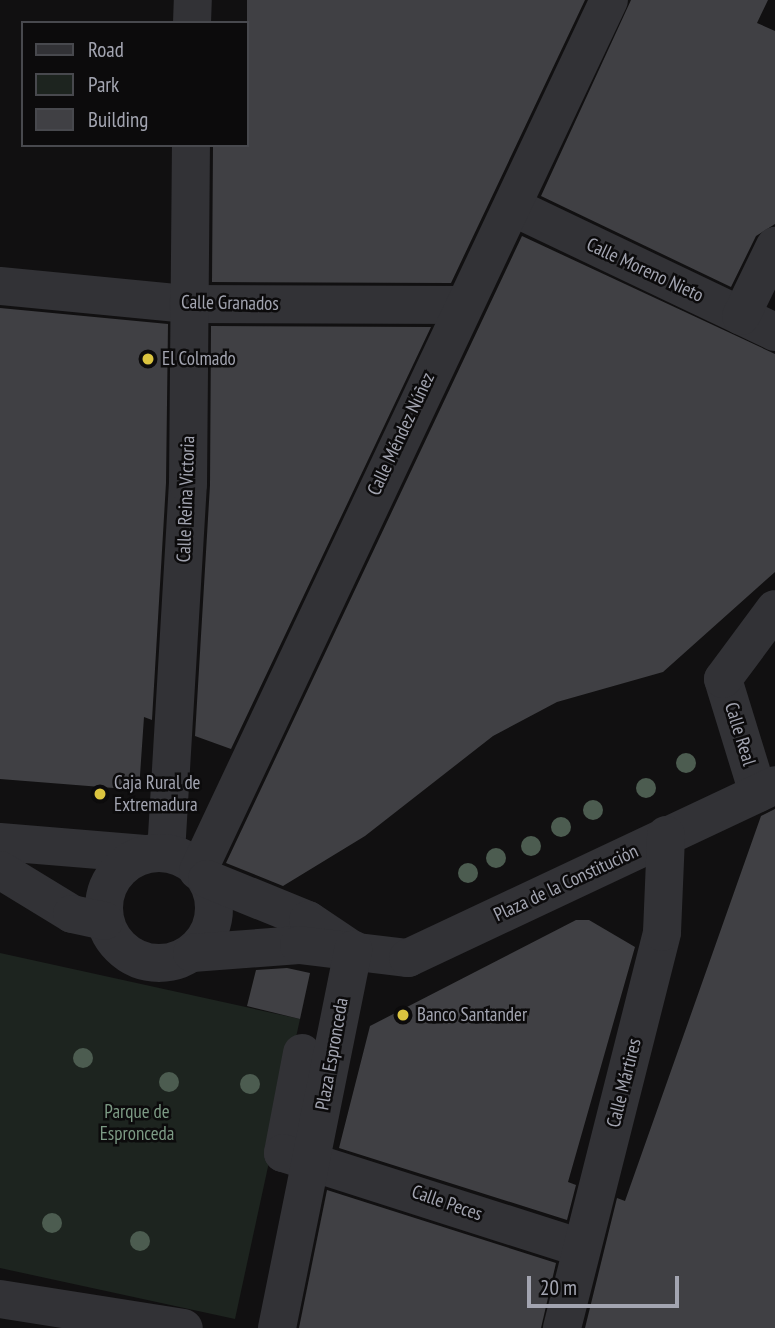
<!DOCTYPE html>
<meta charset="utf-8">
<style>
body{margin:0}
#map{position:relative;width:775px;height:1328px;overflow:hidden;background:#111011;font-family:"PT Sans Narrow",sans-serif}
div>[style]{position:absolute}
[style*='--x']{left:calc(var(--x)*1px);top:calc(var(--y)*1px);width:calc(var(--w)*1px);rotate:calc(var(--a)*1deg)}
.green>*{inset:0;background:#1d241f}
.building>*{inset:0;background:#404044}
.street>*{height:38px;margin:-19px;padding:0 19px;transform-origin:19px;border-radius:19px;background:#323236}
.street>.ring{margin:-19px;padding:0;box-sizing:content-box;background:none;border:38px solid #323236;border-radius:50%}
.trees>*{width:20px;height:20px;margin:-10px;border-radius:50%;background:#4c5c50}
.dots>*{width:19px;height:19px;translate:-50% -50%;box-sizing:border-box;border:4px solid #0c0b0c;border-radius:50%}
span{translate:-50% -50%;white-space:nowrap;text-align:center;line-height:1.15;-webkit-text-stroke:5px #0c0b0c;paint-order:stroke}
.street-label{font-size:19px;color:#a3a5b1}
.poi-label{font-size:19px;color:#a3a5b1}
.left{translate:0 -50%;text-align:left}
.park-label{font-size:19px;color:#7c9a84}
.legend{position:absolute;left:21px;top:21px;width:228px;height:126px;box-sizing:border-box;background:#0c0b0c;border:2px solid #48494e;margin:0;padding:9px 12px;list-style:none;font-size:21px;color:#a3a5b1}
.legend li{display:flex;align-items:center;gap:14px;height:35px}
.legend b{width:35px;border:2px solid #48494e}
.scale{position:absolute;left:527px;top:1276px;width:152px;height:32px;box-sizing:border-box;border:4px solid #a3a5b1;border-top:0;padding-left:9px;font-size:21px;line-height:24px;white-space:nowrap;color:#a3a5b1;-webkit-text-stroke:5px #0c0b0c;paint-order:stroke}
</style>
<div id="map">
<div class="green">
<div style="clip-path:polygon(0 953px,300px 1019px,235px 1319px,0 1268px)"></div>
</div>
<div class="building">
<div style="clip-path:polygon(247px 0,585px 0,451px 283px,212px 282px,213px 145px,247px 145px)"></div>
<div style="clip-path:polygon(631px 0,768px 0,757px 23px,775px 31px,775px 224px,756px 236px,731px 287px,541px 196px)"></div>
<div style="clip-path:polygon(522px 236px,775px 354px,775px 572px,663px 672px,557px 702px,493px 736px,365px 836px,283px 886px,226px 863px)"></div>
<div style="clip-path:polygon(0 308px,168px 324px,166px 483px,152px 720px,144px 717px,139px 790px,0 779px)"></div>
<div style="clip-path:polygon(211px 326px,431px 327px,231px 749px,195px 736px,210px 485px)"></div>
<div style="clip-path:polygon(775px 809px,775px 1328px,585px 1328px,617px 1198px,625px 1201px,761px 816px)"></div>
<div style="clip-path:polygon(576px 920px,589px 920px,635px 947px,568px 1182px,576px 1185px,567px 1220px,339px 1148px,370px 1026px)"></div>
<div style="clip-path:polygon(287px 968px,310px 973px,300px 1019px,247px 1006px,256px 970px)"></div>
<div style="clip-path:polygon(327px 1190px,556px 1263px,541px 1328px,299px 1328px)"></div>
</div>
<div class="street">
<div style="--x:192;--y:23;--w:23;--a:-88"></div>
<div style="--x:515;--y:208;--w:288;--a:25.5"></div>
<div style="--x:0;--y:286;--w:189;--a:5.5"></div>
<div style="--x:188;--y:304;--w:274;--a:0.2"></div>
<div style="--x:741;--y:316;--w:78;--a:-64.1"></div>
<div style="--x:758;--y:793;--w:119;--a:-107.1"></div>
<div style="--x:723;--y:679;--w:87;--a:-53.4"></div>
<div style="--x:0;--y:842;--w:145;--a:4.7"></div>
<div style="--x:166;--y:853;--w:370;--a:-86.6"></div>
<div style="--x:188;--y:484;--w:339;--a:-89.5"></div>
<div class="ring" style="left:104px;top:853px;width:72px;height:72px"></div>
<div style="--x:0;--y:870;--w:84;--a:31.4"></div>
<div style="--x:72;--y:914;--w:33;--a:12"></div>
<div style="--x:198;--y:871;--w:963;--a:-64.74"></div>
<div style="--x:207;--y:879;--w:109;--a:22.1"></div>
<div style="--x:308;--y:920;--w:48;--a:34"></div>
<div style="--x:192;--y:953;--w:107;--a:-4.3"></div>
<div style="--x:299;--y:945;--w:110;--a:6.8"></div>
<div style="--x:408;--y:958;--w:406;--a:-25.2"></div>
<div style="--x:302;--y:1053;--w:102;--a:100.8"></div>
<div style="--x:283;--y:1153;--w:313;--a:17.7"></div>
<div style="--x:0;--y:1299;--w:186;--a:9"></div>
<div style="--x:277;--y:1328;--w:386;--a:-78.6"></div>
<div style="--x:562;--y:1328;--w:408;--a:-75.8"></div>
<div style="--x:662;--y:932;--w:97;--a:-87.6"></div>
</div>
<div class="trees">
<div style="left:686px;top:763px"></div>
<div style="left:646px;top:788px"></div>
<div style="left:593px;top:810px"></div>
<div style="left:561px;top:827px"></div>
<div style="left:531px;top:846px"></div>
<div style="left:496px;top:858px"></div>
<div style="left:468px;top:873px"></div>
<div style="left:83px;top:1058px"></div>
<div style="left:169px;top:1082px"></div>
<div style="left:250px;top:1084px"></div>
<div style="left:52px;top:1223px"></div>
<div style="left:140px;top:1241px"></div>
</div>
<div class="dots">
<div style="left:148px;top:359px;background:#dbc43f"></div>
<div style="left:100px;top:794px;background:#dbc43f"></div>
<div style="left:403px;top:1015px;background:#dbc43f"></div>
</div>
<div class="street-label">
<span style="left:645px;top:270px;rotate:25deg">Calle Moreno Nieto</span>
<span style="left:230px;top:303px;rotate:1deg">Calle Granados</span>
<span style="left:401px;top:434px;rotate:-65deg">Calle Méndez Núñez</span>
<span style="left:186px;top:499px;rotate:-88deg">Calle Reina Victoria</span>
<span style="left:740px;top:734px;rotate:73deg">Calle Real</span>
<span style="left:566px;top:883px;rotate:-25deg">Plaza de la Constitución</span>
<span style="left:332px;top:1054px;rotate:-80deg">Plaza Espronceda</span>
<span style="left:624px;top:1083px;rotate:-76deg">Calle Mártires</span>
<span style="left:447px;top:1203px;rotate:19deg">Calle Peces</span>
</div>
<div class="poi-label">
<span class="left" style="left:162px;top:359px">El Colmado</span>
<span class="left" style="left:114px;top:794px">Caja Rural de<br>Extremadura</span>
<span class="left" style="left:417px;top:1015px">Banco Santander</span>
</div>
<div class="park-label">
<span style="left:137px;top:1123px">Parque de<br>Espronceda</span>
</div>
<ul class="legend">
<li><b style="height:9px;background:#323236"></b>Road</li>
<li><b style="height:19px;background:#1d241f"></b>Park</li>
<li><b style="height:19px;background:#404044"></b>Building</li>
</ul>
<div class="scale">20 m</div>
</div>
